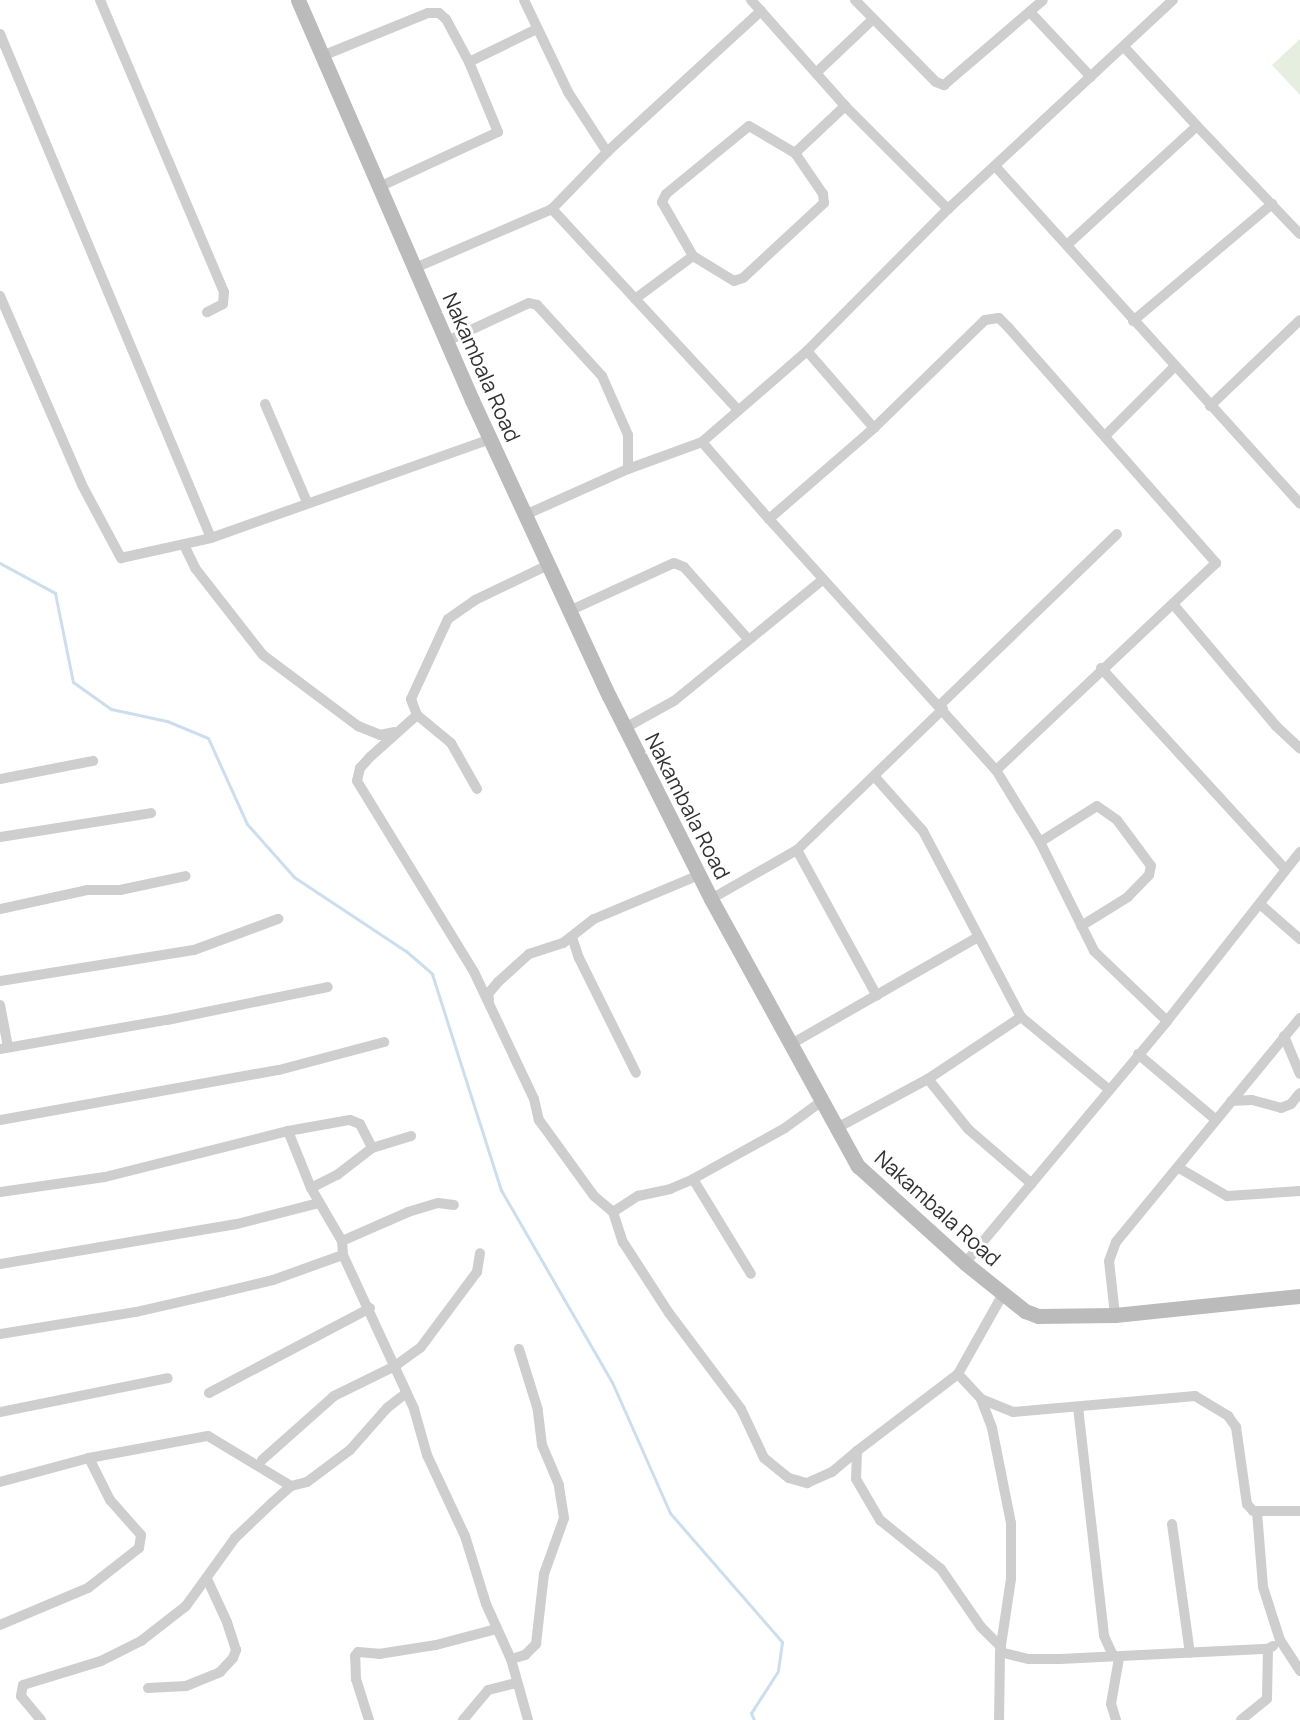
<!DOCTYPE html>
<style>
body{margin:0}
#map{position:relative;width:1300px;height:1720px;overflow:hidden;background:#fff;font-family:Manrope,sans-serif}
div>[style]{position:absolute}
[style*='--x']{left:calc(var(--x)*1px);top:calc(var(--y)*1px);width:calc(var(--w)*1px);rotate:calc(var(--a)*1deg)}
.green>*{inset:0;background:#e6eee0}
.stream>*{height:3px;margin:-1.5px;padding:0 1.5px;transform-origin:1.5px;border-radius:1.5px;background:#ccdeee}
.minor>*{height:10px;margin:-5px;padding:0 5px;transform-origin:5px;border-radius:5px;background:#cecece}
.secondary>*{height:15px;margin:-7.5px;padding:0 7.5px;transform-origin:7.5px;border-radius:7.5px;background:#bbb}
span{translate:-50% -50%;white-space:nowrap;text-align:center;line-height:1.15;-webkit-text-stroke:6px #fff;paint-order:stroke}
.street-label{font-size:21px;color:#313131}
</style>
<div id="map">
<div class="green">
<div style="clip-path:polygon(1300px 39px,1300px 95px,1272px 65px)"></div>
</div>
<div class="stream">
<div style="--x:0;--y:563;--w:63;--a:28.6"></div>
<div style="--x:55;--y:593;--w:91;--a:78.6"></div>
<div style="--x:73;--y:682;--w:47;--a:35.4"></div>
<div style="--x:111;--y:709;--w:57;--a:12.1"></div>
<div style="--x:167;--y:721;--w:44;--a:22.5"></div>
<div style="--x:208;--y:738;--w:94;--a:65.6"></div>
<div style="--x:247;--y:824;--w:71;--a:48.4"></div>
<div style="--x:294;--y:877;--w:134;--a:33.5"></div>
<div style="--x:406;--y:951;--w:35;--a:41"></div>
<div style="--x:432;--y:974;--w:227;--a:72.3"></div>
<div style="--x:501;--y:1190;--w:222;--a:60"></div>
<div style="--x:612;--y:1382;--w:143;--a:66.1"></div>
<div style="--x:670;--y:1513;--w:171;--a:49"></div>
<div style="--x:782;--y:1642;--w:29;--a:98"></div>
<div style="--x:778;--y:1671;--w:50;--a:122.7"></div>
<div style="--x:751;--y:1713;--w:8;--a:67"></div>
</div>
<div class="minor">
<div style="--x:100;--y:0;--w:317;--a:67"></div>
<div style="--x:224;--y:292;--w:12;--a:95"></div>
<div style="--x:223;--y:304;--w:18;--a:153"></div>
<div style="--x:524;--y:0;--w:102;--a:64.4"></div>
<div style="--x:568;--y:92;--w:72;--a:57"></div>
<div style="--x:751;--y:0;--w:142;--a:48.4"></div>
<div style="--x:845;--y:106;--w:146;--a:45"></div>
<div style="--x:855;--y:0;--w:115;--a:45.4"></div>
<div style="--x:936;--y:82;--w:9;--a:21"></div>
<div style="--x:944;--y:85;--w:130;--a:-40.6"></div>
<div style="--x:1030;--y:12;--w:89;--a:46.8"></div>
<div style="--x:0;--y:34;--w:546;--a:67.28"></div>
<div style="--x:322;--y:56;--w:114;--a:-22.1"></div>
<div style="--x:428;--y:13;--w:11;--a:0"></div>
<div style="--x:439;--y:13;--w:9;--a:41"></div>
<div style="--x:446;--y:19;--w:49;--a:61.9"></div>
<div style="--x:469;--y:62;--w:73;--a:-25.9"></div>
<div style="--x:816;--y:73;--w:77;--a:-43.4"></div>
<div style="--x:749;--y:126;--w:53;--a:30.4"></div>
<div style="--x:795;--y:153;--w:50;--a:55.7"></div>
<div style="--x:823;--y:194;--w:9;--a:84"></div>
<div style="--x:824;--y:203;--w:110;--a:137.2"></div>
<div style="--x:743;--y:278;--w:9;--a:162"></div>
<div style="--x:734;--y:281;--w:48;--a:-148.6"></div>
<div style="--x:693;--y:256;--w:62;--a:-119.9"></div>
<div style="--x:662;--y:202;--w:9;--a:-63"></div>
<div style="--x:666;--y:194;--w:107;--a:-39.3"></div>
<div style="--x:1197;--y:126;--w:149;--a:46.4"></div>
<div style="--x:795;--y:153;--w:69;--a:-43.2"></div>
<div style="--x:995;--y:166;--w:455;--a:47.9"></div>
<div style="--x:379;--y:187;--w:131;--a:-24.8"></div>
<div style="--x:498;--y:132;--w:76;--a:-112.5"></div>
<div style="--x:552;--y:209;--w:79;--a:-46"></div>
<div style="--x:607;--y:152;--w:209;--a:-42.5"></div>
<div style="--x:1067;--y:245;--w:176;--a:-42.5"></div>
<div style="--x:1197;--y:126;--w:108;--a:-132.7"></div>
<div style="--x:415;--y:268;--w:149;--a:-23.3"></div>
<div style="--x:552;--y:209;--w:274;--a:47.2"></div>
<div style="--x:0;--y:296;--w:206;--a:66.5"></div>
<div style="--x:82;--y:485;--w:83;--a:61.9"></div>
<div style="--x:121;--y:558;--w:92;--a:-12.5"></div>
<div style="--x:211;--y:538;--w:297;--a:-19.5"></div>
<div style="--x:635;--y:299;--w:72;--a:-36.6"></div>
<div style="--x:1133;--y:321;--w:182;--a:-40.1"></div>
<div style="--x:447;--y:341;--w:90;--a:-24.9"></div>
<div style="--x:529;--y:303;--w:8;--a:14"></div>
<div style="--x:537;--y:305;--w:96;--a:47.5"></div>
<div style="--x:602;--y:376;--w:64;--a:66.2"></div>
<div style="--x:628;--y:435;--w:34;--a:90"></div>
<div style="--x:807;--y:351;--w:102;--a:49"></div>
<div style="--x:265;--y:404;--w:107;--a:66.8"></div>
<div style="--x:1210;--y:406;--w:124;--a:-43.7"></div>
<div style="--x:1105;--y:436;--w:98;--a:-45"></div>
<div style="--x:702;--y:442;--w:102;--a:49"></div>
<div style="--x:769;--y:519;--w:139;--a:-40.9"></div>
<div style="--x:874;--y:428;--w:155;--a:-44.2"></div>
<div style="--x:985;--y:320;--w:14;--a:-8"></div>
<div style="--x:999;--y:318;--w:13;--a:45"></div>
<div style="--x:1008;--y:327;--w:315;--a:48.6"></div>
<div style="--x:1216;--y:563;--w:302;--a:136.7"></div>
<div style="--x:525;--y:515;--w:113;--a:-24.1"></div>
<div style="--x:628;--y:469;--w:79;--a:-20"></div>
<div style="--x:702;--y:442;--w:139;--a:-40.9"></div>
<div style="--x:807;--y:351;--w:200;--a:-45.2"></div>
<div style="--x:948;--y:209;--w:307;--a:-42.9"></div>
<div style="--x:769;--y:519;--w:338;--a:47.9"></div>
<div style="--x:996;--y:770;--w:84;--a:58.6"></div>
<div style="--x:1040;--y:842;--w:122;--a:63.6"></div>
<div style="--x:1094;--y:951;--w:101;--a:43.8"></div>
<div style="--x:184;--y:545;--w:25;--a:64"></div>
<div style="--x:195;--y:568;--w:110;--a:52"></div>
<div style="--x:263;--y:655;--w:119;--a:36.8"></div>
<div style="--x:358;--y:726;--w:24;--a:22"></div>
<div style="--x:380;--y:735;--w:14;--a:-12"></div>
<div style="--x:1173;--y:604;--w:160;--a:49.8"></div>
<div style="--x:1276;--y:726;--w:33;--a:43"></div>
<div style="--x:569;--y:611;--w:115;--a:-24.6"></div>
<div style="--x:674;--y:563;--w:11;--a:22"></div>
<div style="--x:684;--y:567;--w:96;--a:48.4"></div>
<div style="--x:1101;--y:668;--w:273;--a:47.5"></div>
<div style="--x:940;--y:705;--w:246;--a:-44"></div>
<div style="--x:417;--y:715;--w:63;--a:138.2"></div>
<div style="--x:370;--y:757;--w:15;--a:132"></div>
<div style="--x:360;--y:768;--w:13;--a:103"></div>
<div style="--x:357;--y:781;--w:224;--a:58.5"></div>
<div style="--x:474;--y:972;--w:140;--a:64.7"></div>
<div style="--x:534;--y:1099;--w:22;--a:77"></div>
<div style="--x:539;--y:1120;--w:94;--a:54.1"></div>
<div style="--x:594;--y:1196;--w:25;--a:40"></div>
<div style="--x:613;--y:1212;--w:32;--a:72"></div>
<div style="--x:623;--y:1242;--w:85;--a:57.1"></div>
<div style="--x:669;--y:1313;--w:120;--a:53.1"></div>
<div style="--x:741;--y:1409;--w:54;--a:64.9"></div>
<div style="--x:764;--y:1458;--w:32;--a:39"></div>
<div style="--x:789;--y:1478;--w:19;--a:16"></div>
<div style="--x:807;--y:1483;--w:27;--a:-24"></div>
<div style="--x:832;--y:1472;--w:33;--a:-40"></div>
<div style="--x:625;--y:728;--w:56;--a:-28.9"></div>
<div style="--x:674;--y:701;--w:190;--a:-39.2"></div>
<div style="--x:875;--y:777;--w:72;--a:48.4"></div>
<div style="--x:923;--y:831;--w:210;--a:62.2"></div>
<div style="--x:0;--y:779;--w:95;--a:-11"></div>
<div style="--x:477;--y:789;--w:53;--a:-119.5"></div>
<div style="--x:451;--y:743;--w:44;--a:-140.5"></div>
<div style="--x:417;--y:715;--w:17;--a:-111"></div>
<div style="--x:411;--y:699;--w:88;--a:-65.2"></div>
<div style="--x:448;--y:619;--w:33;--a:-35"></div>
<div style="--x:475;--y:600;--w:81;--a:-25.6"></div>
<div style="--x:0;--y:837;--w:153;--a:-9"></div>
<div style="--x:1040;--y:842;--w:67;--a:-32.3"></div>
<div style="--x:1097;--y:806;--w:24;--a:35"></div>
<div style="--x:1117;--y:820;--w:57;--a:53.5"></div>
<div style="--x:1151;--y:866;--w:9;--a:103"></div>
<div style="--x:1149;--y:875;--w:30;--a:134"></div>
<div style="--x:1128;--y:897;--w:55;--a:148.3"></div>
<div style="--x:797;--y:850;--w:166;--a:61.3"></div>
<div style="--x:711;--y:899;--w:99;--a:-29.7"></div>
<div style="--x:797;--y:850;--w:203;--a:-44"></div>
<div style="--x:1261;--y:905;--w:52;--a:41.1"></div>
<div style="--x:0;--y:909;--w:89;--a:-12.3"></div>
<div style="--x:87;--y:890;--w:33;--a:0"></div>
<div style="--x:120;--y:890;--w:67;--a:-12"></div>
<div style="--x:572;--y:937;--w:22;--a:72"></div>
<div style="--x:579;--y:958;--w:128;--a:63.6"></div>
<div style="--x:0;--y:981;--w:196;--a:-9.1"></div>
<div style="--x:194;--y:950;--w:90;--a:-20.3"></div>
<div style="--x:489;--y:1000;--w:6;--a:-99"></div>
<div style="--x:488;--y:994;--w:16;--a:-50"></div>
<div style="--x:498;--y:982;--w:42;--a:-42.1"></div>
<div style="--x:529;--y:954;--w:36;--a:-18"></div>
<div style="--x:563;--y:943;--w:39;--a:-38"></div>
<div style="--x:594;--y:919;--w:114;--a:-22.7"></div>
<div style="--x:0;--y:1005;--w:43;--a:79.2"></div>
<div style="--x:1284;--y:1036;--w:41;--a:67.2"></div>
<div style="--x:793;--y:1043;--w:213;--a:-29.8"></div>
<div style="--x:0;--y:1049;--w:169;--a:-9.9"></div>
<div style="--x:167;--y:1020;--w:164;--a:-11.6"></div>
<div style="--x:1138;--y:1054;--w:101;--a:40.2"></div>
<div style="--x:928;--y:1079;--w:64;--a:51.3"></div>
<div style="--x:968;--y:1129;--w:84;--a:40.7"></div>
<div style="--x:1231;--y:1101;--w:21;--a:-3"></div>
<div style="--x:1252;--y:1100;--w:30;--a:15"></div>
<div style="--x:1281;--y:1108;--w:11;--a:-22"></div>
<div style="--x:1291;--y:1104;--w:14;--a:-51"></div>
<div style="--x:0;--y:1120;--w:283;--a:-10.2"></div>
<div style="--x:279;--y:1070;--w:109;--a:-14.9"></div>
<div style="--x:835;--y:1129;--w:106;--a:-28.3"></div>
<div style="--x:928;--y:1079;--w:112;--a:-33.7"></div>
<div style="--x:1021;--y:1017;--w:112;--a:39.5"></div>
<div style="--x:288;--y:1131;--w:61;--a:68"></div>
<div style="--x:311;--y:1188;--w:61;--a:59.7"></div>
<div style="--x:342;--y:1241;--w:14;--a:86"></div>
<div style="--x:343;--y:1255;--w:170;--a:65.2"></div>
<div style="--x:414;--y:1409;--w:48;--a:74.2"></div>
<div style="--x:427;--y:1455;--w:89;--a:64.9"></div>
<div style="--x:465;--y:1536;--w:71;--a:72.8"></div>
<div style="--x:486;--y:1604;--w:60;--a:65.6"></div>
<div style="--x:511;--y:1659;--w:63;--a:74.4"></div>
<div style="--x:1179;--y:1168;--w:56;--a:30.3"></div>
<div style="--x:1227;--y:1196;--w:73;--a:-3.9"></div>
<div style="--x:693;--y:1179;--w:111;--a:58.6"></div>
<div style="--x:311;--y:1188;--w:29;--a:-27"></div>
<div style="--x:337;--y:1175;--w:44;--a:-37.6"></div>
<div style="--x:372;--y:1148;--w:41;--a:-17.1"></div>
<div style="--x:0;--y:1192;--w:106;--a:-8.1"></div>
<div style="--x:105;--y:1177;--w:189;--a:-14.1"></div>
<div style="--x:288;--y:1131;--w:63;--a:-10.1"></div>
<div style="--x:350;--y:1120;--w:11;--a:22"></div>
<div style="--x:360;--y:1124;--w:27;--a:63"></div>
<div style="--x:613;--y:1212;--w:30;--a:-33"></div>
<div style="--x:638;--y:1196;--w:33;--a:-12"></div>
<div style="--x:670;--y:1189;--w:25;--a:-23"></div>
<div style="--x:693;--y:1179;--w:105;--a:-29"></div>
<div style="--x:785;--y:1128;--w:46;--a:-36.1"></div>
<div style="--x:342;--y:1241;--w:72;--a:-23.7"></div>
<div style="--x:408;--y:1212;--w:31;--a:-17"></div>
<div style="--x:438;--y:1203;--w:16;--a:7"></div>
<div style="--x:965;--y:1263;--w:315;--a:-50.1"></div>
<div style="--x:1167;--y:1021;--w:215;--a:-51.8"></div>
<div style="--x:0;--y:1264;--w:240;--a:-9.6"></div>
<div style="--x:237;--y:1224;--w:85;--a:-14.4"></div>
<div style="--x:1003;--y:1294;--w:92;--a:119.4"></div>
<div style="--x:958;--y:1374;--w:34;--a:47"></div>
<div style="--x:981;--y:1399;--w:35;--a:22"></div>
<div style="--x:1013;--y:1412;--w:183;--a:-5"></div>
<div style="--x:1195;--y:1396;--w:39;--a:31"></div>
<div style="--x:1228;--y:1416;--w:14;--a:54"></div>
<div style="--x:1236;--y:1427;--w:78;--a:81.9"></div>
<div style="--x:1247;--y:1504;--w:9;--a:49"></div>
<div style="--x:1253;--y:1511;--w:47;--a:0"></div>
<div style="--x:1115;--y:1315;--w:54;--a:-96.3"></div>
<div style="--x:1109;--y:1261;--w:20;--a:-70"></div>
<div style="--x:1116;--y:1242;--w:290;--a:-50.6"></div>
<div style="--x:0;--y:1334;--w:138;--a:-9.2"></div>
<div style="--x:136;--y:1312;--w:89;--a:-12.9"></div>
<div style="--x:223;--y:1292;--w:51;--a:-13.5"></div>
<div style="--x:273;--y:1280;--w:74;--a:-19.7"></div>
<div style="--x:958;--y:1374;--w:127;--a:142.7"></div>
<div style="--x:857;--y:1451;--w:28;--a:92"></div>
<div style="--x:856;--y:1479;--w:48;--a:59.7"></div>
<div style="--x:880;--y:1520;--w:78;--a:38.8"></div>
<div style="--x:941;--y:1569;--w:70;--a:55.4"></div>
<div style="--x:981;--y:1627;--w:28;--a:45"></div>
<div style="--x:209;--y:1393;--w:182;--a:-27.8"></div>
<div style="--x:981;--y:1399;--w:31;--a:69"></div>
<div style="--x:992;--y:1428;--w:97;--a:78.7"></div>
<div style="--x:1011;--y:1523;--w:56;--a:90"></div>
<div style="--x:1011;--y:1579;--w:74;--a:98.6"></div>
<div style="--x:1000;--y:1652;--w:68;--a:90.8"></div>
<div style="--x:1078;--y:1407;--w:230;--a:83.5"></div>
<div style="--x:1104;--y:1636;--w:21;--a:65"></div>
<div style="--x:0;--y:1412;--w:171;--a:-11.4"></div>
<div style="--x:262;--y:1460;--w:96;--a:-41.6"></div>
<div style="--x:334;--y:1396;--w:68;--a:-26.2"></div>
<div style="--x:395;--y:1366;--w:32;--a:-36"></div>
<div style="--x:421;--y:1347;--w:94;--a:-53.3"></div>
<div style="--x:477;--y:1272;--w:19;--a:-81"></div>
<div style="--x:0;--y:1482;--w:92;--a:-15.1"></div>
<div style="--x:1257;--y:1512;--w:75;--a:85.4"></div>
<div style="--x:1263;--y:1587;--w:56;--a:72.2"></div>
<div style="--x:1280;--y:1640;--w:37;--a:57"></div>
<div style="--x:1172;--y:1524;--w:130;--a:82.1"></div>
<div style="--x:0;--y:1625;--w:95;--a:-22.8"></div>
<div style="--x:88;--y:1588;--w:65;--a:-38.1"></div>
<div style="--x:139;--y:1548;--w:13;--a:-81"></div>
<div style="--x:141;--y:1535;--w:47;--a:-131.5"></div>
<div style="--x:110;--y:1500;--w:47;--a:-116.6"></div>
<div style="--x:89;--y:1458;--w:121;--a:-10.5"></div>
<div style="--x:208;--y:1436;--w:97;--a:31.1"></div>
<div style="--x:1000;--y:1652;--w:30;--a:14"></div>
<div style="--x:1029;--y:1659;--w:31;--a:0"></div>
<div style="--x:1060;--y:1659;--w:208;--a:-2.8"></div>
<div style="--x:511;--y:1659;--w:15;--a:-16"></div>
<div style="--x:525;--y:1655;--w:16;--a:-45"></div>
<div style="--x:536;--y:1644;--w:70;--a:-83.5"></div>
<div style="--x:544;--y:1574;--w:59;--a:-70.3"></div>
<div style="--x:564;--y:1518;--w:33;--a:-99"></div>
<div style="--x:559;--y:1485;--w:43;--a:-113"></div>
<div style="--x:542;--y:1445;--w:35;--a:-97"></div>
<div style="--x:538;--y:1410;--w:64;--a:-107.3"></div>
<div style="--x:148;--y:1688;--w:38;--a:-3"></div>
<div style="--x:186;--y:1686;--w:37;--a:-22"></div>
<div style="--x:220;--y:1672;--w:19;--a:-47"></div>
<div style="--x:233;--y:1658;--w:9;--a:-69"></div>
<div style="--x:236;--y:1650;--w:29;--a:-108"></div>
<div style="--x:227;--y:1622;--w:47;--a:-114.9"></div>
<div style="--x:41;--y:1720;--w:31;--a:-130"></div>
<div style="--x:21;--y:1696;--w:11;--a:-80"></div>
<div style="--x:23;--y:1685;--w:82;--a:-17.1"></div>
<div style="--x:101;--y:1661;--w:45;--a:-26.6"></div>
<div style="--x:141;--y:1641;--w:57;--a:-37.9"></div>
<div style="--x:186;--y:1606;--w:84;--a:-54.2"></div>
<div style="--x:235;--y:1538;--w:52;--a:-43.5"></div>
<div style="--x:273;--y:1502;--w:24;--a:-42"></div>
<div style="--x:291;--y:1486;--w:16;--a:-14"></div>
<div style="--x:307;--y:1482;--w:54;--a:-36.7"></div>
<div style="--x:350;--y:1450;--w:56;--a:-48.6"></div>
<div style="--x:387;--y:1408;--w:23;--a:-38"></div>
<div style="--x:369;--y:1720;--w:43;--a:-107.6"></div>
<div style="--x:356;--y:1679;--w:23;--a:-92"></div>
<div style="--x:355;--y:1656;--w:5;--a:-53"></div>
<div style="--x:358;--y:1652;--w:21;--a:5"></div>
<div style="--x:379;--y:1654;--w:58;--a:-9"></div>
<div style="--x:436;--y:1645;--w:62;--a:-14.9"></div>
<div style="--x:463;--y:1720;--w:39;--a:-50"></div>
<div style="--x:488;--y:1690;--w:29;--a:-14"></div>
<div style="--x:1116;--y:1720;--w:17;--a:-107"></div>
<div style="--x:1111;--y:1704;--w:47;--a:-80.1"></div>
<div style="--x:1241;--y:1720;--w:33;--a:-39"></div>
<div style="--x:1267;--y:1699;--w:50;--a:-88.9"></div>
<div style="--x:1268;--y:1649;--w:6;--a:-31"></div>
</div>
<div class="secondary">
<div style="--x:298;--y:0;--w:436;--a:66.5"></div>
<div style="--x:472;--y:400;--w:326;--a:65.2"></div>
<div style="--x:609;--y:696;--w:227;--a:63.3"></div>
<div style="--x:711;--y:899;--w:305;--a:61.2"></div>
<div style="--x:858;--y:1166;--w:144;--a:42.2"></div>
<div style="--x:965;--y:1263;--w:77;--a:38.7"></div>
<div style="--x:1025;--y:1311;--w:14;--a:21"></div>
<div style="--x:1038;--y:1316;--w:77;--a:-0.7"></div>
<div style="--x:1115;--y:1315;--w:186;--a:-5.9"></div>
</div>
<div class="street-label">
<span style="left:482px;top:367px;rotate:66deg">Nakambala Road</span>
<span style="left:688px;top:806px;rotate:63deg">Nakambala Road</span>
<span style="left:938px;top:1208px;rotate:42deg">Nakambala Road</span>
</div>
</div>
